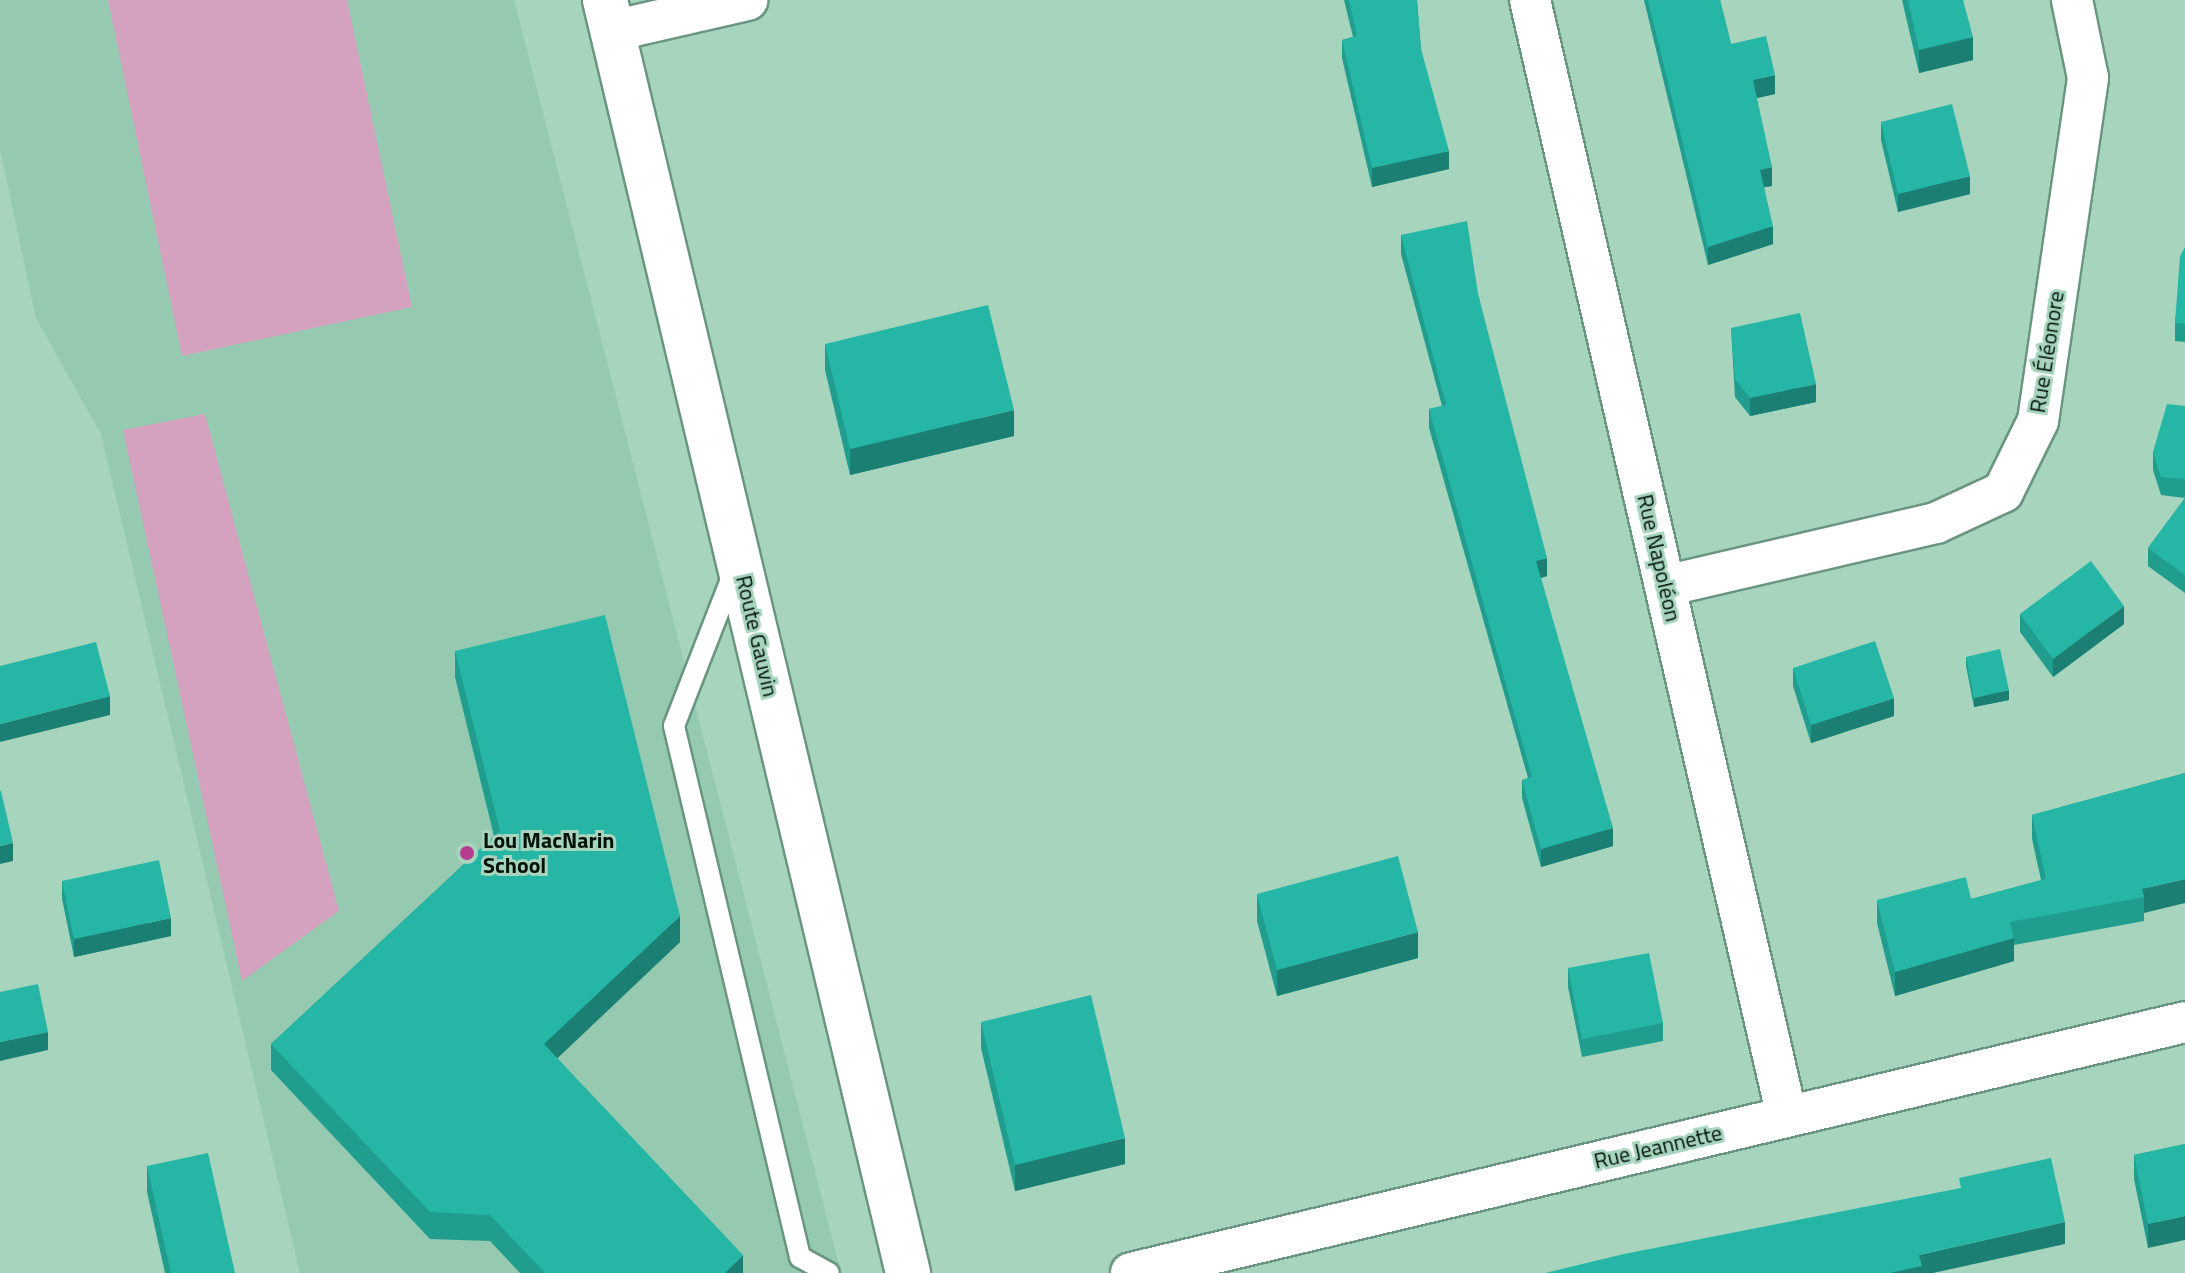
<!DOCTYPE html>
<meta charset="utf-8">
<style>
body{margin:0}
#map{position:relative;width:2185px;height:1273px;overflow:hidden;background:#a6d4bd;font-family:"Titillium Web",sans-serif}
div>[style]{position:absolute}
[style*='--x']{left:calc(var(--x)*1px);top:calc(var(--y)*1px);width:calc(var(--w)*1px);rotate:calc(var(--a)*1deg)}
.built>*{inset:0;background:#95cab0}
.green>*{inset:0;background:#d4a2bf}
.roads{filter:drop-shadow(2px 0 #6a9580) drop-shadow(-2px 0 #6a9580) drop-shadow(0 2px #6a9580) drop-shadow(0 -2px #6a9580)}
.service>*{height:20px;margin:-10px;padding:0 10px;transform-origin:10px;border-radius:10px;background:#fff}
.minor>*{height:40px;margin:-20px;padding:0 20px;transform-origin:20px;border-radius:20px;background:#fff}
.tertiary>*{height:44px;margin:-22px;padding:0 22px;transform-origin:22px;border-radius:22px;background:#fff}
.wall>*{inset:0;background:#219d8e}
.shaded-wall>*{inset:0;background:#1b7f74}
.building>*{inset:0;background:#26b6a5}
.dots>*{width:22px;height:22px;translate:-50% -50%;box-sizing:border-box;border:4px solid #a6d4bd;border-radius:50%}
span{translate:-50% -50%;white-space:nowrap;text-align:center;line-height:1.15;-webkit-text-stroke:6px #a6d4bd;paint-order:stroke}
.street-label{font-size:22px;color:#021109}
.poi-label{font-size:22px;color:#021109;font-weight:700}
.left{translate:0 -50%;text-align:left}
</style>
<div id="map">
<div class="built">
<div style="clip-path:polygon(0 0,514px 0,841px 1273px,300px 1273px,101px 434px,36px 318px,0 149px)"></div>
</div>
<div class="green">
<div style="clip-path:polygon(108px 0,347px 0,412px 307px,182px 356px)"></div>
<div style="clip-path:polygon(205px 414px,339px 911px,242px 981px,123px 430px)"></div>
</div>
<div class="roads">
<div class="service">
<div style="--x:734;--y:572;--w:165;--a:111.3"></div>
<div style="--x:674;--y:726;--w:546;--a:76.65"></div>
<div style="--x:800;--y:1257;--w:33;--a:29"></div>
</div>
<div class="minor">
<div style="--x:1530;--y:0;--w:1146;--a:77.04"></div>
<div style="--x:612;--y:31;--w:139;--a:-12.9"></div>
<div style="--x:1665;--y:586;--w:278;--a:-13.1"></div>
<div style="--x:1936;--y:523;--w:74;--a:-24.8"></div>
<div style="--x:2003;--y:492;--w:79;--a:-63.8"></div>
<div style="--x:2038;--y:421;--w:347;--a:-81.7"></div>
<div style="--x:2088;--y:78;--w:80;--a:-101.6"></div>
<div style="--x:1131;--y:1273;--w:1083;--a:-13.39"></div>
</div>
<div class="tertiary">
<div style="--x:605;--y:0;--w:1309;--a:76.61"></div>
</div>
</div>
<div class="wall">
<div style="clip-path:polygon(1344px 0,1417px 0,1421px 49px,1449px 169px,1372px 187px,1342px 58px,1342px 40px,1353px 37px)"></div>
<div style="clip-path:polygon(1644px 0,1720px 0,1731px 44px,1775px 94px,1756px 98px,1772px 186px,1764px 187px,1773px 244px,1708px 265px)"></div>
<div style="clip-path:polygon(1902px 0,1963px 0,1973px 60px,1919px 73px)"></div>
<div style="clip-path:polygon(1881px 122px,1970px 194px,1898px 212px,1881px 140px)"></div>
<div style="clip-path:polygon(1401px 235px,1478px 294px,1547px 576px,1541px 578px,1613px 846px,1541px 867px,1522px 798px,1522px 780px,1528px 778px,1429px 428px,1429px 409px,1442px 406px,1401px 254px)"></div>
<div style="clip-path:polygon(2185px 247px,2185px 342px,2175px 341px,2175px 323px)"></div>
<div style="clip-path:polygon(1731px 328px,1816px 402px,1750px 416px,1735px 397px)"></div>
<div style="clip-path:polygon(825px 344px,1014px 436px,850px 475px,825px 370px)"></div>
<div style="clip-path:polygon(2185px 406px,2185px 498px,2161px 495px,2153px 470px,2153px 452px)"></div>
<div style="clip-path:polygon(2185px 498px,2185px 593px,2148px 566px,2148px 548px)"></div>
<div style="clip-path:polygon(2020px 614px,2124px 624px,2053px 677px,2020px 632px)"></div>
<div style="clip-path:polygon(455px 651px,680px 942px,557px 1058px,743px 1273px,520px 1273px,490px 1241px,430px 1239px,271px 1070px,271px 1044px,494px 836px,455px 677px)"></div>
<div style="clip-path:polygon(1966px 657px,2009px 700px,1974px 707px,1966px 666px)"></div>
<div style="clip-path:polygon(1793px 668px,1894px 716px,1811px 743px,1793px 686px)"></div>
<div style="clip-path:polygon(2185px 773px,2144px 913px,2144px 921px,2014px 945px,2014px 961px,1895px 996px,1877px 923px,1877px 900px,1971px 899px,2041px 880px,2032px 839px,2032px 815px)"></div>
<div style="clip-path:polygon(62px 881px,171px 936px,74px 957px,62px 899px)"></div>
<div style="clip-path:polygon(1257px 894px,1418px 958px,1277px 996px,1257px 921px)"></div>
<div style="clip-path:polygon(1568px 968px,1663px 1023px,1663px 1041px,1582px 1057px,1568px 987px)"></div>
<div style="clip-path:polygon(981px 1022px,1125px 1164px,1015px 1191px,981px 1048px)"></div>
<div style="clip-path:polygon(2185px 1144px,2148px 1248px,2134px 1179px,2134px 1155px)"></div>
<div style="clip-path:polygon(147px 1166px,235px 1273px,165px 1273px,147px 1192px)"></div>
</div>
<div class="shaded-wall">
<div style="clip-path:polygon(1973px 37px,1973px 60px,1919px 73px,1919px 50px)"></div>
<div style="clip-path:polygon(1775px 75px,1775px 94px,1753px 99px,1753px 80px)"></div>
<div style="clip-path:polygon(1449px 151px,1449px 169px,1372px 187px,1372px 168px)"></div>
<div style="clip-path:polygon(1772px 167px,1772px 186px,1760px 188px,1760px 170px)"></div>
<div style="clip-path:polygon(1970px 176px,1970px 194px,1898px 212px,1898px 194px)"></div>
<div style="clip-path:polygon(1773px 226px,1773px 244px,1708px 265px,1708px 247px)"></div>
<div style="clip-path:polygon(1816px 384px,1816px 402px,1750px 416px,1750px 398px)"></div>
<div style="clip-path:polygon(1014px 410px,1014px 436px,850px 475px,850px 449px)"></div>
<div style="clip-path:polygon(1547px 558px,1547px 576px,1536px 579px,1536px 561px)"></div>
<div style="clip-path:polygon(2124px 606px,2124px 624px,2053px 677px,2053px 659px)"></div>
<div style="clip-path:polygon(2009px 690px,2009px 700px,1974px 707px,1974px 698px)"></div>
<div style="clip-path:polygon(110px 696px,110px 715px,0 742px,0 724px)"></div>
<div style="clip-path:polygon(1894px 698px,1894px 716px,1811px 743px,1811px 725px)"></div>
<div style="clip-path:polygon(1613px 828px,1613px 846px,1541px 867px,1541px 849px)"></div>
<div style="clip-path:polygon(13px 843px,13px 861px,0 864px,0 846px)"></div>
<div style="clip-path:polygon(2185px 879px,2185px 903px,2144px 913px,2144px 897px,2142px 889px)"></div>
<div style="clip-path:polygon(680px 916px,680px 942px,544px 1071px,544px 1044px)"></div>
<div style="clip-path:polygon(171px 918px,171px 936px,74px 957px,74px 939px)"></div>
<div style="clip-path:polygon(1418px 932px,1418px 958px,1277px 996px,1277px 970px)"></div>
<div style="clip-path:polygon(2014px 938px,2014px 961px,1895px 996px,1895px 972px)"></div>
<div style="clip-path:polygon(48px 1032px,48px 1050px,0 1061px,0 1042px)"></div>
<div style="clip-path:polygon(1125px 1138px,1125px 1164px,1015px 1191px,1015px 1165px)"></div>
<div style="clip-path:polygon(2185px 1216px,2185px 1240px,2148px 1248px,2148px 1224px)"></div>
<div style="clip-path:polygon(2065px 1222px,2065px 1244px,1933px 1273px,1890px 1273px,1919px 1255px)"></div>
<div style="clip-path:polygon(743px 1255px,743px 1273px,725px 1273px)"></div>
</div>
<div class="building">
<div style="clip-path:polygon(1349px 0,1417px 0,1421px 49px,1449px 151px,1372px 168px,1342px 40px,1357px 36px)"></div>
<div style="clip-path:polygon(1648px 0,1720px 0,1731px 44px,1766px 36px,1775px 75px,1753px 80px,1772px 167px,1760px 170px,1773px 226px,1708px 247px)"></div>
<div style="clip-path:polygon(1908px 0,1963px 0,1973px 37px,1919px 50px)"></div>
<div style="clip-path:polygon(1952px 104px,1970px 176px,1898px 194px,1881px 122px)"></div>
<div style="clip-path:polygon(1467px 221px,1478px 294px,1547px 558px,1536px 561px,1613px 828px,1541px 849px,1522px 780px,1532px 777px,1429px 409px,1446px 405px,1401px 235px)"></div>
<div style="clip-path:polygon(2185px 247px,2185px 324px,2175px 323px,2180px 256px)"></div>
<div style="clip-path:polygon(988px 305px,1014px 410px,850px 449px,825px 344px)"></div>
<div style="clip-path:polygon(1800px 313px,1816px 384px,1750px 398px,1735px 379px,1731px 328px)"></div>
<div style="clip-path:polygon(2167px 404px,2185px 406px,2185px 479px,2161px 477px,2153px 452px)"></div>
<div style="clip-path:polygon(2185px 498px,2185px 575px,2148px 548px)"></div>
<div style="clip-path:polygon(2091px 561px,2124px 606px,2053px 659px,2020px 614px)"></div>
<div style="clip-path:polygon(605px 615px,680px 916px,544px 1044px,743px 1255px,725px 1273px,545px 1273px,490px 1215px,430px 1212px,271px 1044px,500px 831px,455px 651px)"></div>
<div style="clip-path:polygon(1875px 641px,1894px 698px,1811px 725px,1793px 668px)"></div>
<div style="clip-path:polygon(96px 642px,110px 696px,0 724px,0 666px)"></div>
<div style="clip-path:polygon(2000px 649px,2009px 690px,1974px 698px,1966px 657px)"></div>
<div style="clip-path:polygon(2185px 773px,2185px 879px,2142px 889px,2144px 897px,2010px 922px,2014px 938px,1895px 972px,1877px 900px,1966px 877px,1971px 899px,2046px 879px,2032px 815px)"></div>
<div style="clip-path:polygon(0 791px,1px 791px,13px 843px,0 846px)"></div>
<div style="clip-path:polygon(1398px 856px,1418px 932px,1277px 970px,1257px 894px)"></div>
<div style="clip-path:polygon(159px 860px,171px 918px,74px 939px,62px 881px)"></div>
<div style="clip-path:polygon(1649px 953px,1663px 1023px,1582px 1039px,1568px 968px)"></div>
<div style="clip-path:polygon(38px 984px,48px 1032px,0 1042px,0 992px)"></div>
<div style="clip-path:polygon(1091px 995px,1125px 1138px,1015px 1165px,981px 1022px)"></div>
<div style="clip-path:polygon(2185px 1144px,2185px 1216px,2148px 1224px,2134px 1155px)"></div>
<div style="clip-path:polygon(208px 1153px,235px 1273px,171px 1273px,147px 1166px)"></div>
<div style="clip-path:polygon(2051px 1158px,2065px 1222px,1919px 1255px,1922px 1266px,1890px 1273px,1545px 1273px,1624px 1254px,1961px 1188px,1959px 1178px)"></div>
</div>
<div class="dots">
<div style="left:467px;top:853px;background:#b53c8f"></div>
</div>
<div class="street-label">
<span style="left:2047px;top:352px;rotate:-81deg">Rue Éléonore</span>
<span style="left:1659px;top:558px;rotate:77deg">Rue Napoléon</span>
<span style="left:757px;top:636px;rotate:77deg">Route Gauvin</span>
<span style="left:1658px;top:1147px;rotate:-13deg">Rue Jeannette</span>
</div>
<div class="poi-label">
<span class="left" style="left:483px;top:853px">Lou MacNarin<br>School</span>
</div>
</div>
